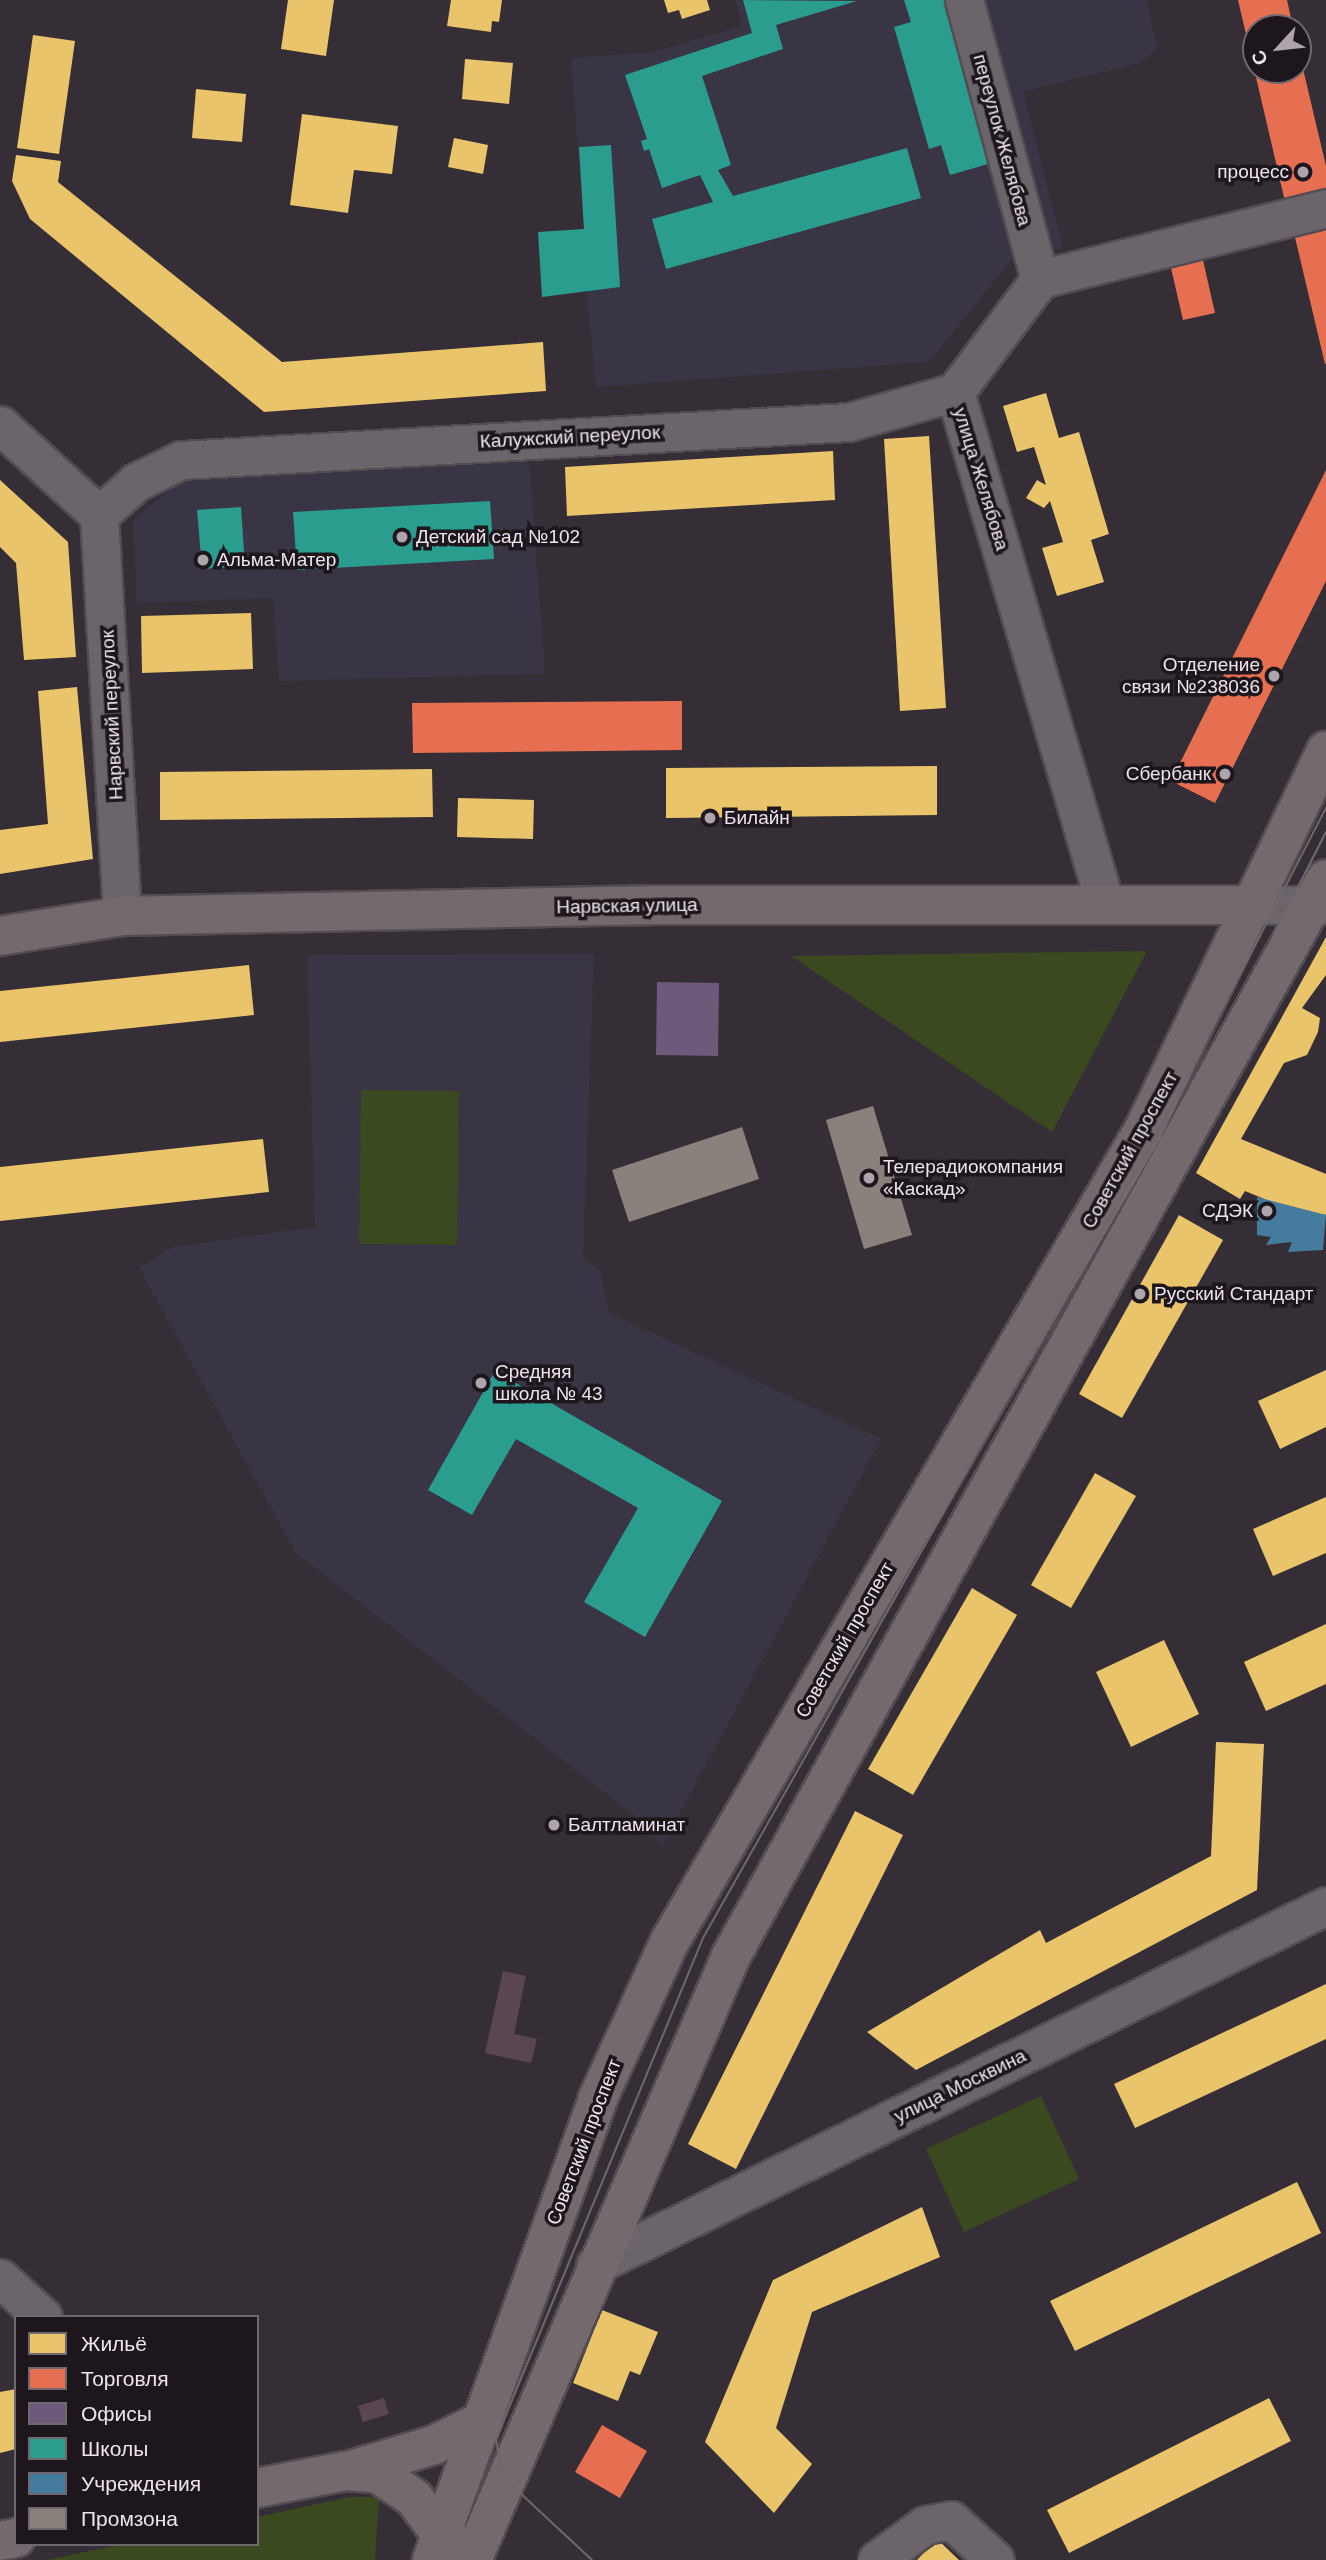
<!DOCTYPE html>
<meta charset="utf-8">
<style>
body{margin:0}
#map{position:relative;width:1326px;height:2560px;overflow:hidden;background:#362e36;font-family:Helvetica,sans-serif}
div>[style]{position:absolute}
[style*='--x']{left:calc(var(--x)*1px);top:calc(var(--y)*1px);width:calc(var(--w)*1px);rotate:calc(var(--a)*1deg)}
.education>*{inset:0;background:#393545}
.green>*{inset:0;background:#3b4920}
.homes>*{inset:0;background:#e9c46a}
.shops>*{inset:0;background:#e76f51}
.offices>*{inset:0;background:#6d597a}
.schools>*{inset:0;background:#2a9d8f}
.public>*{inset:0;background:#457b9d}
.industry>*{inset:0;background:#8a817c}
.building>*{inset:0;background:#5a4652}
.roads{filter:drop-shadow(2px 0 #534c53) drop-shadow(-2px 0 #534c53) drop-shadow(0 2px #534c53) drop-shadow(0 -2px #534c53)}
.minor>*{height:37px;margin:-18.5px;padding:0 18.5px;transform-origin:18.5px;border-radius:18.5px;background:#6b646a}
.major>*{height:38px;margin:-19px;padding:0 19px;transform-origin:19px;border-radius:19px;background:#74696c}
.tram>*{height:2px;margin:-1px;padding:0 1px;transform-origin:1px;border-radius:1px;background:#6e686d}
.dots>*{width:19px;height:19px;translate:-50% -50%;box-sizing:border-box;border:4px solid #1d161c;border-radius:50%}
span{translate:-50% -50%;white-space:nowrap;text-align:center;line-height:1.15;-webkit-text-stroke:7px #1d161c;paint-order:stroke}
.street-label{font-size:19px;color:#ede3ec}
.poi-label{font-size:19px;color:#ede3ec}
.right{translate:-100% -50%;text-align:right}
.left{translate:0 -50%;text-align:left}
.legend{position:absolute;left:14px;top:2315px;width:245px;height:231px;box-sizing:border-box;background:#1d161c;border:2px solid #70686f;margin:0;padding:9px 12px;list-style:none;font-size:21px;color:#ede3ec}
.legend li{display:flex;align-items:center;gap:14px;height:35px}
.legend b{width:35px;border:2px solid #70686f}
.north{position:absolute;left:1242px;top:14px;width:70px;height:70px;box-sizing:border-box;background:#1d161c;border:2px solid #70686f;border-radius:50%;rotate:243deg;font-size:19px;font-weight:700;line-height:28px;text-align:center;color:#ede3ec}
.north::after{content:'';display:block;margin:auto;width:24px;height:32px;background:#ada4ac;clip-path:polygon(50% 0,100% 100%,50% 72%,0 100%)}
</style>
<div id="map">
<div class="education">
<div style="clip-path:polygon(735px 0,1147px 0,1157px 49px,1140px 63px,1023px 92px,1063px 248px,1013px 258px,929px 362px,596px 387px,586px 289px,542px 297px,538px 232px,584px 229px,571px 58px,654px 52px,742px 26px)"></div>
<div style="clip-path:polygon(529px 458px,545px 674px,279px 681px,273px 598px,137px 603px,133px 521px,177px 482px)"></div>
<div style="clip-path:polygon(594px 954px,583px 1257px,600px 1271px,609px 1313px,881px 1439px,662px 1846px,640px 1820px,296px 1553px,139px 1268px,172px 1247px,315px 1227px,307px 955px)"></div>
</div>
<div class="green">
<div style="clip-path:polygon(1147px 951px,1052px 1132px,791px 956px)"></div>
<div style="clip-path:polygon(361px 1090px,459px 1091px,457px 1245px,359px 1244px)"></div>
<div style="clip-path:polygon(1041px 2096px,1079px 2179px,964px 2232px,926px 2149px)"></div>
<div style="clip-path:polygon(350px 2497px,379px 2497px,375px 2560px,47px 2560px,124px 2544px,257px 2544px,257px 2517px)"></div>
</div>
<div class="homes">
<div style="clip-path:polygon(288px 0,334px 0,326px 56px,281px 49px)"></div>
<div style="clip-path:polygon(451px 0,502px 0,499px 22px,492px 21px,491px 32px,447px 26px)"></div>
<div style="clip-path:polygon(664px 0,707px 0,710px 10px,682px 19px,679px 10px,668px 13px)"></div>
<div style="clip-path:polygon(33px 35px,75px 41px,59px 154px,17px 148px)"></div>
<div style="clip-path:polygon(465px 59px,513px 63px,509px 104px,462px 99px)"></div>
<div style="clip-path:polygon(196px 89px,246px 94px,242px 142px,192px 138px)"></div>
<div style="clip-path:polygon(302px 114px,398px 126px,392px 174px,354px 170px,348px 213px,290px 205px)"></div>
<div style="clip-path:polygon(454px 138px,488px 145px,483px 174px,448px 167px)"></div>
<div style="clip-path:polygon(16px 155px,61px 161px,58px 182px,282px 362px,543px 342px,546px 391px,264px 412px,30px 219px,12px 181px)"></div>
<div style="clip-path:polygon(1046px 393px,1059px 438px,1079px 432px,1109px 534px,1091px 540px,1104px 582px,1057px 596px,1042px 548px,1063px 542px,1050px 501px,1044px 508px,1026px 498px,1037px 480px,1046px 485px,1034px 447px,1017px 452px,1003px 406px)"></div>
<div style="clip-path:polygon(929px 436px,946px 708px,900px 711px,884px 439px)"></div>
<div style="clip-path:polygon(833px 451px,835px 500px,567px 516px,565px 467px)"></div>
<div style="clip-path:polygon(0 480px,68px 542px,76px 657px,24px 660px,16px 563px,0 547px)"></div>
<div style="clip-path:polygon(251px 613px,253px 669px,142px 673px,141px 616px)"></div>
<div style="clip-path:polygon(77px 687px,93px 859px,0 874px,0 830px,48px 824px,38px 691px)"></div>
<div style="clip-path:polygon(937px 766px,937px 815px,666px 818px,666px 768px)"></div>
<div style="clip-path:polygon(432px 769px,433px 817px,160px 820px,160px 772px)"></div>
<div style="clip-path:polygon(458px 798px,534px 800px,533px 839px,457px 837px)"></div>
<div style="clip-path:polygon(1326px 937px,1326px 975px,1302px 1008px,1320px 1018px,1318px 1032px,1307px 1055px,1284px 1063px,1241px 1139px,1326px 1174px,1326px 1215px,1288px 1209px,1245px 1191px,1240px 1199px,1196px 1173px)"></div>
<div style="clip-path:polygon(249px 965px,254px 1015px,0 1042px,0 991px)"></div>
<div style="clip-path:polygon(263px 1139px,269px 1192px,0 1221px,0 1167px)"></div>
<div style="clip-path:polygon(1179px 1215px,1223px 1240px,1122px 1418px,1079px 1394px)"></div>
<div style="clip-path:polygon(1326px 1370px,1326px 1427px,1280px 1449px,1258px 1401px)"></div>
<div style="clip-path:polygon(1095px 1473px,1136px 1496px,1071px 1608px,1031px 1585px)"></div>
<div style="clip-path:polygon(1326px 1497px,1326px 1553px,1273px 1576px,1253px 1529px)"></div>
<div style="clip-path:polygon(972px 1588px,1017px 1615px,913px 1795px,868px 1769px)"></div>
<div style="clip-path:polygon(1326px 1624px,1326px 1684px,1266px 1711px,1244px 1662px)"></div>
<div style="clip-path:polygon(1164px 1640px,1199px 1714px,1131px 1747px,1096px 1672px)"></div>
<div style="clip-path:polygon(1216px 1742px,1264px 1744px,1257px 1890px,916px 2070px,867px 2032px,1040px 1930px,1046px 1943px,1211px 1856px)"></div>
<div style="clip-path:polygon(855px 1811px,903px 1835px,736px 2169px,688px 2144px)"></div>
<div style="clip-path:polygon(1326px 1984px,1326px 2039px,1135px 2128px,1114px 2084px)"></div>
<div style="clip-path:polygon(1297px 2182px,1321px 2233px,1075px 2351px,1050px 2301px)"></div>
<div style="clip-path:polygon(922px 2207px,940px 2257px,812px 2312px,776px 2428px,812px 2464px,774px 2513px,705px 2442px,773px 2280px)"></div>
<div style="clip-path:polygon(602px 2310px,658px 2332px,640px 2375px,630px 2371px,618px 2401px,573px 2383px)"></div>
<div style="clip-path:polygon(16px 2389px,16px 2449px,0 2453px,0 2392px)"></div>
<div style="clip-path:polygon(1269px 2398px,1291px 2441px,1069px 2553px,1047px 2510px)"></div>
<div style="clip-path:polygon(937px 2539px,959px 2560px,917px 2560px)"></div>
</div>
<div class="shops">
<div style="clip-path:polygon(1238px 0,1287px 0,1293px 28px,1256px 28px,1256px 70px,1298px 70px,1299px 52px,1326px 166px,1326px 197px,1286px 206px)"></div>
<div style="clip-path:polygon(1326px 221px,1326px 364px,1325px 364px,1293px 229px)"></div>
<div style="clip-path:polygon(1200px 247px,1215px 313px,1183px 320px,1168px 255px)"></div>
<div style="clip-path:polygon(1326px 470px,1326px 581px,1215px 803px,1171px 781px)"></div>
<div style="clip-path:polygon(682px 701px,682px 750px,413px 753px,412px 703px)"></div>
<div style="clip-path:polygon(602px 2425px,647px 2451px,620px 2498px,575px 2472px)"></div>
</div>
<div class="offices">
<div style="clip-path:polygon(657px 982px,719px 983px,718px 1056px,656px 1055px)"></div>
</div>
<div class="schools">
<div style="clip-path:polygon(743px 0,857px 1px,776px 25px,783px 49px,702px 76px,731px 165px,718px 170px,733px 196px,907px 148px,921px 198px,666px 269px,652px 219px,713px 202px,700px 175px,662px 188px,649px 149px,644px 151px,641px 141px,647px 139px,625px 75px,752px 33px)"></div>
<div style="clip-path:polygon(904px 0,947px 0,995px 162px,950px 175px,941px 145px,929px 149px,894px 27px,911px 22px)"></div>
<div style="clip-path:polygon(611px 145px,620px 287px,542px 297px,538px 232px,584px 229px,579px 147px)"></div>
<div style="clip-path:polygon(490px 501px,494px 559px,297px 570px,293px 512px)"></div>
<div style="clip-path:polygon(241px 507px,245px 566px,202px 569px,197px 510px)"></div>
<div style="clip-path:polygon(495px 1371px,722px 1501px,645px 1637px,584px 1602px,638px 1508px,516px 1439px,472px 1515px,428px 1490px)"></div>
</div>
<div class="public">
<div style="clip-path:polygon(1257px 1197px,1326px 1215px,1323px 1250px,1288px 1252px,1292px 1242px,1266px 1245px,1271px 1237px,1257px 1235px)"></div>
</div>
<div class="industry">
<div style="clip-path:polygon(873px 1106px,912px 1235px,864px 1249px,826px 1120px)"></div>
<div style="clip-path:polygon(742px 1127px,759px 1179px,629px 1222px,612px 1170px)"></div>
</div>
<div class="building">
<div style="clip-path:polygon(503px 1971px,526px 1976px,514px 2034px,537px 2039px,531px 2063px,485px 2053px)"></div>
<div style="clip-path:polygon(384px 2398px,389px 2414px,363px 2422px,358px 2406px)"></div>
</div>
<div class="roads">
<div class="minor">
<div style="--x:964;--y:0;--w:289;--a:74.8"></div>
<div style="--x:955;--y:392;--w:534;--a:73.67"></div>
<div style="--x:955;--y:392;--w:141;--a:-53"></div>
<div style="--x:1040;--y:279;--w:295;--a:-13.9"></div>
<div style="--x:0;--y:425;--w:134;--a:42.3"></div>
<div style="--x:99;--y:515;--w:402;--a:86.7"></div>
<div style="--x:99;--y:515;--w:50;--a:-41.7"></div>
<div style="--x:136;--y:482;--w:50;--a:-26.1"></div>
<div style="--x:181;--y:460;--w:669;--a:-3.26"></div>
<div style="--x:849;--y:422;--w:110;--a:-15.8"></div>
<div style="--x:1256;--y:905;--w:70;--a:0"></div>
<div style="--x:595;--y:2265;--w:814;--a:-26.16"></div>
<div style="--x:0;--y:2278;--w:58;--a:42.2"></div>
<div style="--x:877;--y:2560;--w:59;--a:-36.1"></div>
<div style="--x:925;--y:2525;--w:26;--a:-11"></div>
<div style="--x:951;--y:2520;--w:59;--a:42.3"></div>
</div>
<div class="major">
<div style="--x:0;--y:936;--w:124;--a:-9.3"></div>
<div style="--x:122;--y:916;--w:534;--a:-1.18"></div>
<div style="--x:656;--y:905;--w:600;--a:0"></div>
<div style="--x:351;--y:2470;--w:87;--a:-16.8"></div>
<div style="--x:434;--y:2445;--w:51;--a:-26.6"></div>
<div style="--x:257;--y:2488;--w:90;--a:-10.9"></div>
<div style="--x:345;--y:2471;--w:32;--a:4"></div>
<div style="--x:377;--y:2473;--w:45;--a:34"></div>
<div style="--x:414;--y:2498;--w:46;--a:53.9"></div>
<div style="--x:441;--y:2535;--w:21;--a:29"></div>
<div style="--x:0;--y:2541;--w:16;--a:-11"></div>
<div style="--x:432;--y:2560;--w:491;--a:-70.2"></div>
<div style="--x:598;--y:2098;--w:173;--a:-65.4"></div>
<div style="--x:670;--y:1941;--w:938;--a:-59.72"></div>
<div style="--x:1143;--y:1131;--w:422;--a:-64.3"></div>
<div style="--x:472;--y:2560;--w:657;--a:-66.79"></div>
<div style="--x:731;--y:1956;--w:1230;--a:-61.08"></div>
</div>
</div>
<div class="tram">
<div style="--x:1274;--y:934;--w:114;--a:-63"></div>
<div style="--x:592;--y:2560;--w:120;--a:-137"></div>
<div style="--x:504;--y:2478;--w:40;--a:-102"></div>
<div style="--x:496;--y:2439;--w:542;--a:-67.55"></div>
<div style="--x:703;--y:1938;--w:944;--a:-60.56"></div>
<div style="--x:1167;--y:1116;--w:347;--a:-62.7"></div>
</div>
<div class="dots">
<div style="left:1303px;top:172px;background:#ada4ac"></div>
<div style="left:402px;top:537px;background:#ada4ac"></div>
<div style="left:203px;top:560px;background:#ada4ac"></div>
<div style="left:1274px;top:676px;background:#ada4ac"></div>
<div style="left:1225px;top:774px;background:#ada4ac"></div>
<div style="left:710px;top:818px;background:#ada4ac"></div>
<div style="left:869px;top:1178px;background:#ada4ac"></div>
<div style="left:1267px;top:1211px;background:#ada4ac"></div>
<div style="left:1140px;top:1294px;background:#ada4ac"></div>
<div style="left:481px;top:1383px;background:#ada4ac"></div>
<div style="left:554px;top:1825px;background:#ada4ac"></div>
</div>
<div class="street-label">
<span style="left:1002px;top:140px;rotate:75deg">переулок Желябова</span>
<span style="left:570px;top:437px;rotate:-3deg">Калужский переулок</span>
<span style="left:981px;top:479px;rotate:73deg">улица Желябова</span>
<span style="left:112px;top:715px;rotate:-93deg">Нарвский переулок</span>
<span style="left:627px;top:906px;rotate:-1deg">Нарвская улица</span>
<span style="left:1130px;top:1150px;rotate:-61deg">Советский проспект</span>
<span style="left:845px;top:1640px;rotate:-60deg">Советский проспект</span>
<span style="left:960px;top:2086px;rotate:-26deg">улица Москвина</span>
<span style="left:584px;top:2142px;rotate:-69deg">Советский проспект</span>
</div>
<div class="poi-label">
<span class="right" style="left:1289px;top:172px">процесс</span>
<span class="left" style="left:416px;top:537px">Детский сад №102</span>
<span class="left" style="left:217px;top:560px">Альма-Матер</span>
<span class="right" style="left:1260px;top:676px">Отделение<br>связи №238036</span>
<span class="right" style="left:1211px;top:774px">Сбербанк</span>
<span class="left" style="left:724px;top:818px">Билайн</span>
<span class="left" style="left:883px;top:1178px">Телерадиокомпания<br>«Каскад»</span>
<span class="right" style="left:1253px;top:1211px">СДЭК</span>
<span class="left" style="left:1154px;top:1294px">Русский Стандарт</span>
<span class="left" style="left:495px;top:1383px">Средняя<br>школа № 43</span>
<span class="left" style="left:568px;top:1825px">Балтламинат</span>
</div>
<ul class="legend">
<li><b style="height:19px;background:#e9c46a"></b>Жильё</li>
<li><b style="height:19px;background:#e76f51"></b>Торговля</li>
<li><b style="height:19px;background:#6d597a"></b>Офисы</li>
<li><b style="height:19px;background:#2a9d8f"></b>Школы</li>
<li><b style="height:19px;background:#457b9d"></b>Учреждения</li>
<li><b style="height:19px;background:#8a817c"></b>Промзона</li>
</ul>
<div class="north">С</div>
</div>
